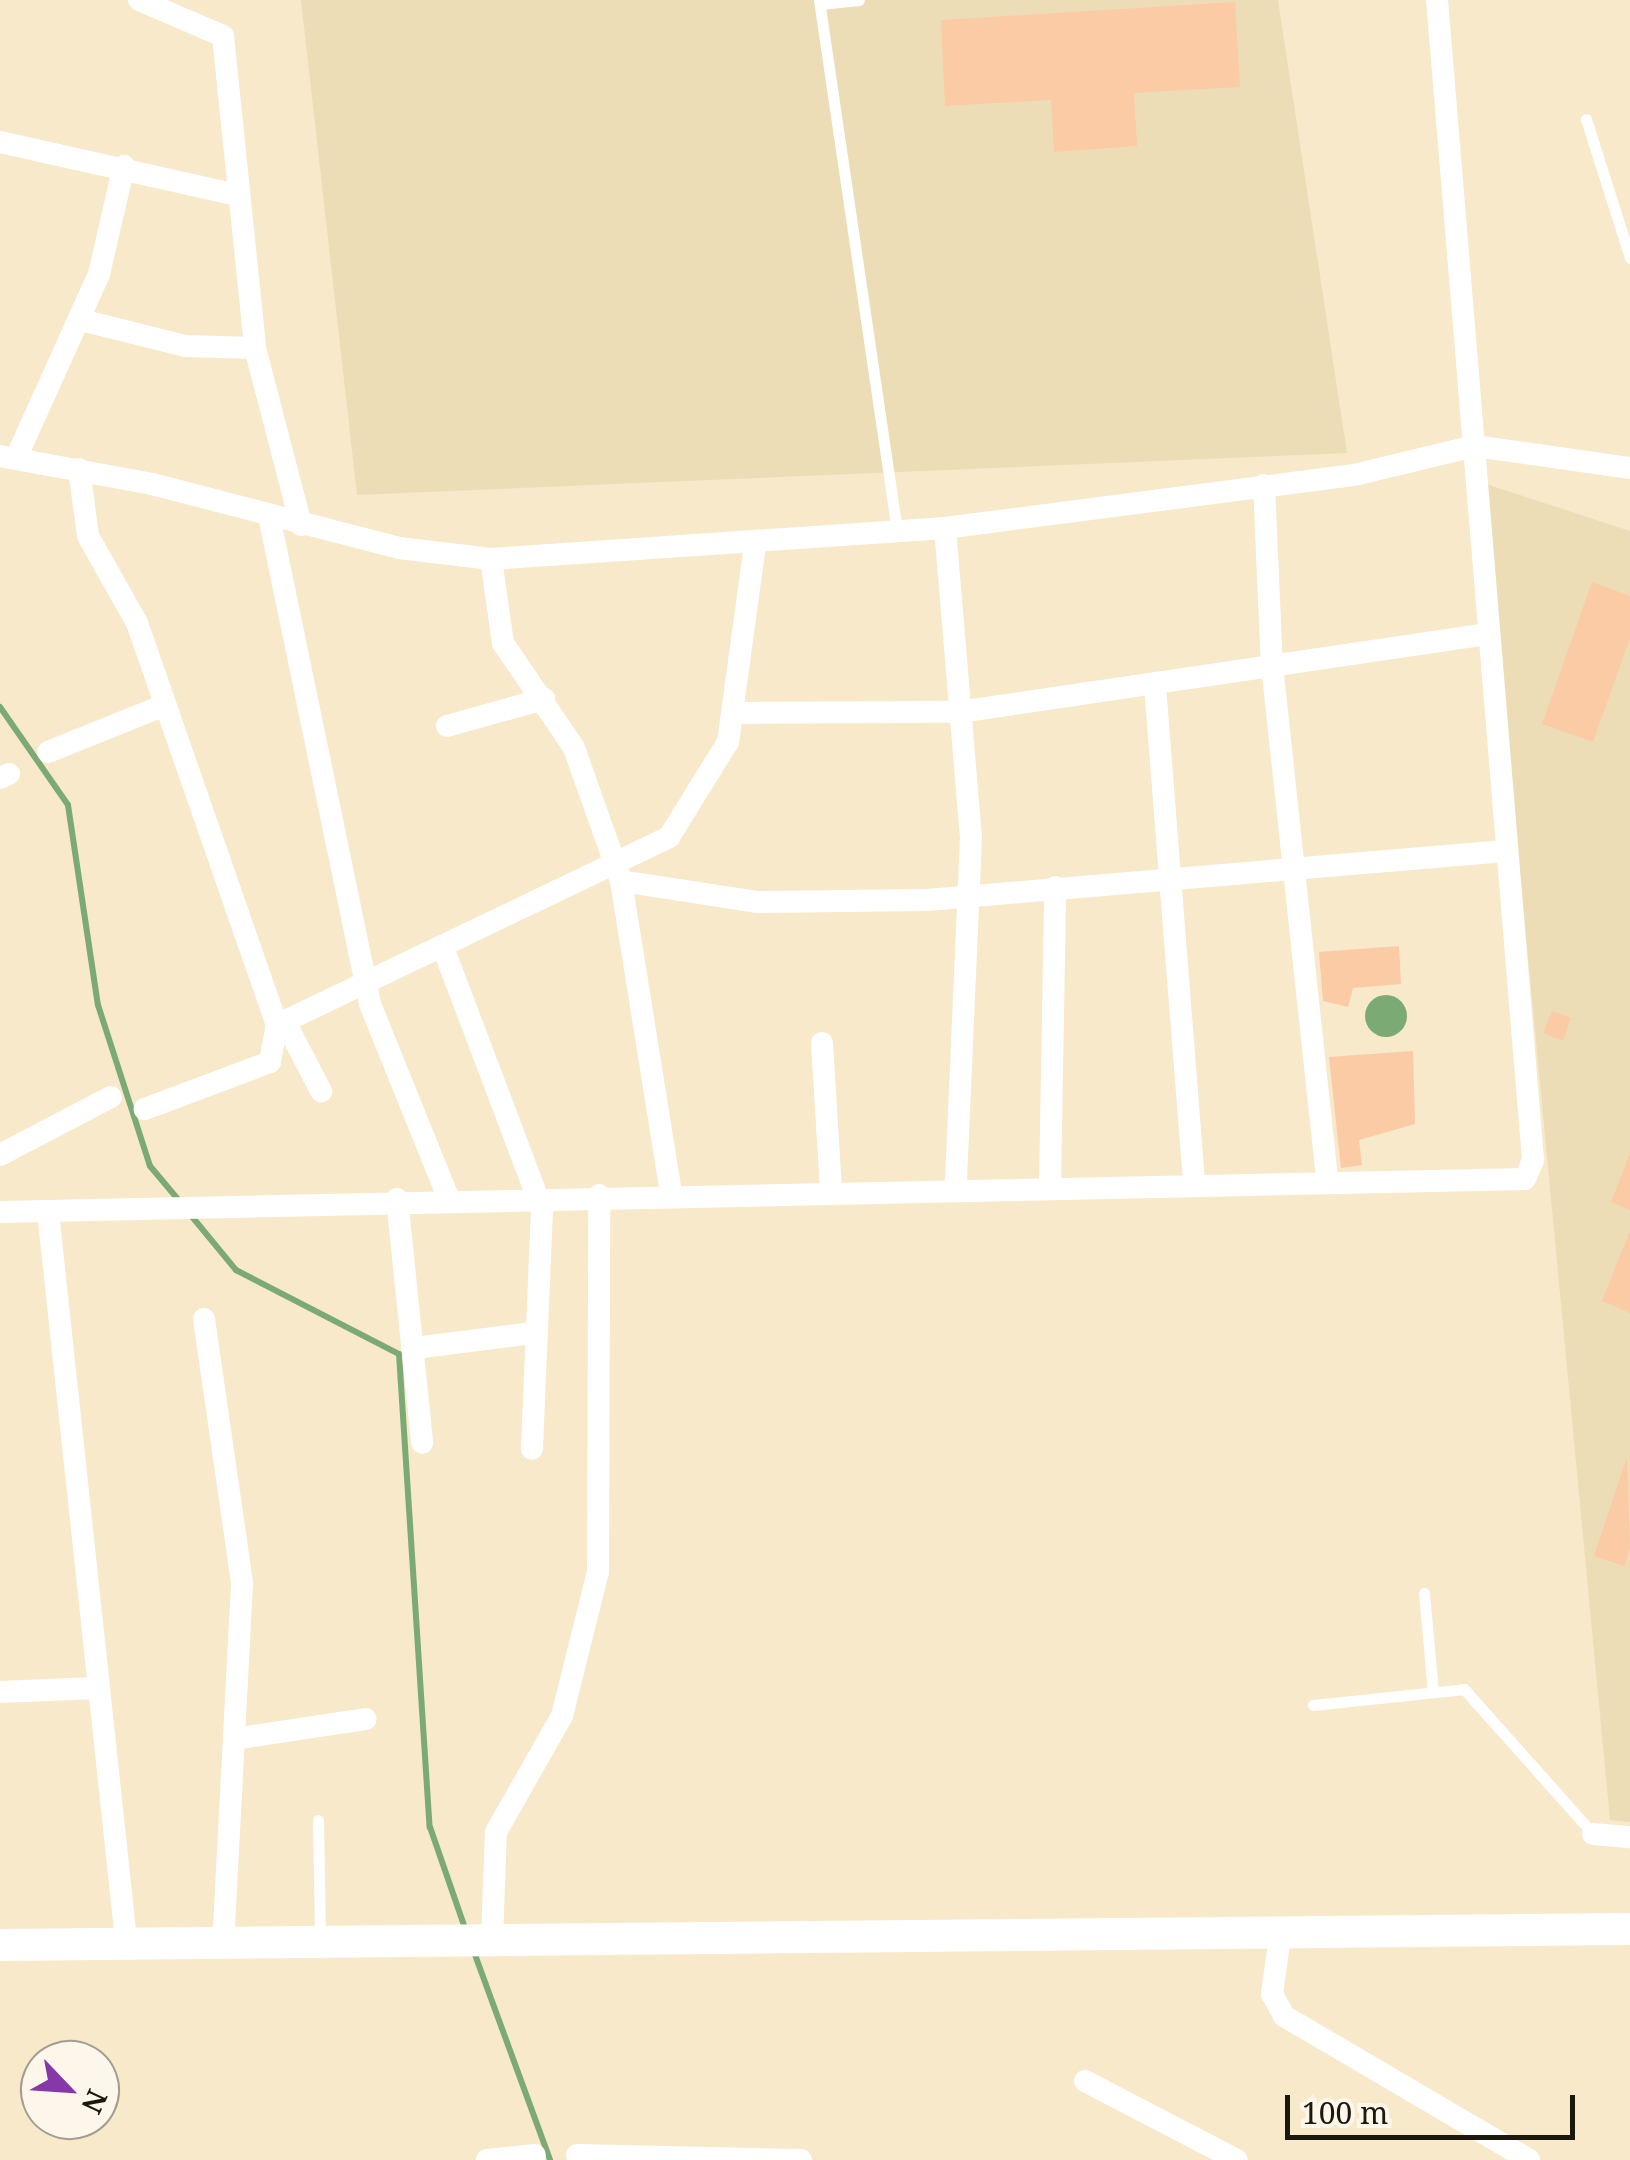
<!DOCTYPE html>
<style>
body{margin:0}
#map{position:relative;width:1630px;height:2160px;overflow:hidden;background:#f7e9ca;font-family:"Noto Serif",serif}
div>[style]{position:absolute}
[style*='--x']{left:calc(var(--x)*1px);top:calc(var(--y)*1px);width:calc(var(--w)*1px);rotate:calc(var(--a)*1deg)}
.built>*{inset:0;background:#edddb6}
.water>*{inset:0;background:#7baa74}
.round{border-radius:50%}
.stream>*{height:6px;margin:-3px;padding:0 3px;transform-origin:3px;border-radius:3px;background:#7baa74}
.building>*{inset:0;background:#facba5}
.lane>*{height:11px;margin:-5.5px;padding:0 5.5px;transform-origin:5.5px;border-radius:5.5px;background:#fff}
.street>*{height:22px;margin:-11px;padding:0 11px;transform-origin:11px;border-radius:11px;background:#fff}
.secondary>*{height:32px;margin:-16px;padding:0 16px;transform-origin:16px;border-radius:16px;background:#fff}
span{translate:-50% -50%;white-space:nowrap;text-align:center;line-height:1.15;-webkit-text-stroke:8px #fdf7eb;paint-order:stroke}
.north{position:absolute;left:20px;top:2040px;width:100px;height:100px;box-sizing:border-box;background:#fdf7eb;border:2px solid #a39e92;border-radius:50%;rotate:115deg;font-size:28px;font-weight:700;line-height:40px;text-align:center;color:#1d180d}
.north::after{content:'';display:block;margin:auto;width:35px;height:45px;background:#8738a8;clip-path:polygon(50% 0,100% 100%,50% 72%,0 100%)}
.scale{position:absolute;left:1285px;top:2095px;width:290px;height:45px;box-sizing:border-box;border:5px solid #1d180d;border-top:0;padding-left:12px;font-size:30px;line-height:35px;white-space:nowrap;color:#1d180d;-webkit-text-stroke:8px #fdf7eb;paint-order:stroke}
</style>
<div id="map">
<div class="built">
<div style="clip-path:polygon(301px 0,1278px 0,1347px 453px,357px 495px)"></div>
<div style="clip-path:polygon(1483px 483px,1630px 531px,1630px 1822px,1610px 1820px)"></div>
</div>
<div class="water">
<div class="round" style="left:1365px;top:995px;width:42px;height:42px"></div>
</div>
<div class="stream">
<div style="--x:0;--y:707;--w:119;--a:55.2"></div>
<div style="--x:68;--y:805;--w:202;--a:81.5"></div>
<div style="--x:98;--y:1005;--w:169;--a:72.1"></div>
<div style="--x:150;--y:1166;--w:48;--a:50"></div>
<div style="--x:189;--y:1213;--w:74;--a:50.5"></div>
<div style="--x:236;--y:1270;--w:183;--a:27.3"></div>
<div style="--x:399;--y:1354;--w:474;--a:86.3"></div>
<div style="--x:430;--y:1827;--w:110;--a:70.9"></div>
<div style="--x:474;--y:1952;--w:221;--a:69.9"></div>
</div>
<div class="building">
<div style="clip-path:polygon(1235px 2px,1240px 87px,1134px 93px,1137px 146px,1054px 152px,1051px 100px,945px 106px,941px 20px)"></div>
<div style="clip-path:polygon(1592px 582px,1630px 596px,1630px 638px,1593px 742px,1542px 724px)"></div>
<div style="clip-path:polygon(1399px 946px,1401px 984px,1353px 988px,1348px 1007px,1323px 1001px,1319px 952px)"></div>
<div style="clip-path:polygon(1552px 1011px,1571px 1018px,1563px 1041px,1543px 1033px)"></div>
<div style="clip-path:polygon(1413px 1051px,1415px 1124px,1359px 1140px,1362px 1165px,1341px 1168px,1329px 1057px)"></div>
<div style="clip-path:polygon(1629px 1156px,1630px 1156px,1630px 1210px,1611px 1202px)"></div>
<div style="clip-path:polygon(1629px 1233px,1630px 1233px,1630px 1313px,1602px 1301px)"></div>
<div style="clip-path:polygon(1627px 1457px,1630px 1549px,1624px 1566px,1594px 1556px)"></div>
</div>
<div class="lane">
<div style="--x:819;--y:0;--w:537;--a:81.64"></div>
<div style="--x:820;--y:4;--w:39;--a:-6"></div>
<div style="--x:1586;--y:119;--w:146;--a:72.4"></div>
<div style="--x:1424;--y:1593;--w:99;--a:84.8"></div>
<div style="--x:1313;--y:1705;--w:152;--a:-6"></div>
<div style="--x:1464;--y:1689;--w:194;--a:48.3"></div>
<div style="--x:318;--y:1820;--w:120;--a:89"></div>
</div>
<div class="street">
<div style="--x:139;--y:0;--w:91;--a:23.2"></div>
<div style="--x:223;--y:36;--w:314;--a:84.1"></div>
<div style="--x:255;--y:348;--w:183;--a:75.4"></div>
<div style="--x:0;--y:142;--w:243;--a:12.6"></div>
<div style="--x:81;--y:320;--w:107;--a:14"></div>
<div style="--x:185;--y:346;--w:70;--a:1.6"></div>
<div style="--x:0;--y:456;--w:155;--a:10.4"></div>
<div style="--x:152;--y:484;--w:255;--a:14.5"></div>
<div style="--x:399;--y:548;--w:93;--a:6.8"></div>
<div style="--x:491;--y:559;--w:455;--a:-3.9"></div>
<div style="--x:945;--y:528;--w:417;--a:-7.4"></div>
<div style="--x:1358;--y:474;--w:120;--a:-13.5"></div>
<div style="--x:1475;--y:446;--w:157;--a:8.1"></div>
<div style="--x:16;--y:458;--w:202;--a:-65.7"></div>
<div style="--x:99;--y:274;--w:111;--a:-77"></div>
<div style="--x:79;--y:469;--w:68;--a:82.3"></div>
<div style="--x:88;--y:536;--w:100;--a:60.6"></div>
<div style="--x:137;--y:623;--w:426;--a:70.8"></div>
<div style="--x:277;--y:1025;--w:38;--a:101"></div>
<div style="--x:270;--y:1062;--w:134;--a:159.4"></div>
<div style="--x:1264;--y:485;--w:180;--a:87.5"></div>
<div style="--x:1272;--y:665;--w:516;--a:83.88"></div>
<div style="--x:269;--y:516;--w:498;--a:78.3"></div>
<div style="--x:370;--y:1004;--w:208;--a:68"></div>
<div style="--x:945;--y:528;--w:310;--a:85.2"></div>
<div style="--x:971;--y:837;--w:348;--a:92.5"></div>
<div style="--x:491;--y:559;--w:85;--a:81.9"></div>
<div style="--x:503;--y:643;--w:127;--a:55.9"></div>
<div style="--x:574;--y:748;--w:141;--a:70.5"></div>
<div style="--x:621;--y:881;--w:315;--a:80.9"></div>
<div style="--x:1155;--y:686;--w:496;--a:85.5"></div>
<div style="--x:736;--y:713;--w:223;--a:-0.3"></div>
<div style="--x:959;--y:712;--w:535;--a:-8.39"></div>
<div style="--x:447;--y:726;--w:101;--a:-15.6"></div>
<div style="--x:48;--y:752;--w:126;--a:-21.9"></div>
<div style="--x:0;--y:778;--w:10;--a:-24"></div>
<div style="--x:621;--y:881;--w:137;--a:8.8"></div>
<div style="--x:756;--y:902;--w:171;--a:-0.7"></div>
<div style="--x:927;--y:900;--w:580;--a:-4.85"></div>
<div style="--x:444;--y:950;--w:277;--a:69.3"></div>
<div style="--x:542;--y:1209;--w:240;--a:92.4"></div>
<div style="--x:286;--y:1024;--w:76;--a:62.4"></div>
<div style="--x:277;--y:1025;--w:435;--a:-25.6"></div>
<div style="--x:669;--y:837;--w:112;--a:-58.2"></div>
<div style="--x:728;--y:742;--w:200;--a:-82.2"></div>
<div style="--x:822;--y:1043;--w:149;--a:86.5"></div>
<div style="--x:0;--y:1155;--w:125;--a:-27.6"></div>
<div style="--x:1050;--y:1186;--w:299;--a:-89"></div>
<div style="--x:397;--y:1199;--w:245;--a:84.1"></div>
<div style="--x:0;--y:1212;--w:1525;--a:-1.24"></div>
<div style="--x:1525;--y:1179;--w:21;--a:-67"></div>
<div style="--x:1533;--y:1160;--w:1164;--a:-94.73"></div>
<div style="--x:48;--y:1212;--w:732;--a:83.88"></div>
<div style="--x:204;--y:1319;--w:268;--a:81.8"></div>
<div style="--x:242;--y:1584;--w:358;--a:93"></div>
<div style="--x:415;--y:1348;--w:118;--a:-7.3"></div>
<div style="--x:0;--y:1692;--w:95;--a:-2.4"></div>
<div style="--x:240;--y:1738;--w:127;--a:-8.6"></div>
<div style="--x:1593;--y:1834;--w:37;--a:5"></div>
<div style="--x:1281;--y:1929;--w:66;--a:97.9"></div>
<div style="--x:1272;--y:1994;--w:25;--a:61"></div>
<div style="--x:1284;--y:2016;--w:284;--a:30.4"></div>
<div style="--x:492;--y:1939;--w:107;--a:-87.9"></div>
<div style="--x:496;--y:1832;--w:133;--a:-60.4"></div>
<div style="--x:562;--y:1716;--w:148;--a:-76"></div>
<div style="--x:598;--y:1572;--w:377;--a:-89.8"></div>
<div style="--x:1085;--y:2081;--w:171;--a:27.5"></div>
<div style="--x:577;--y:2155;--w:224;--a:1.3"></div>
<div style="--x:487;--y:2160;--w:48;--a:-5.9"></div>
</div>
<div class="secondary">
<div style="--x:0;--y:1945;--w:1630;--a:-0.56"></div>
</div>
<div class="north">N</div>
<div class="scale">100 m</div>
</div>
